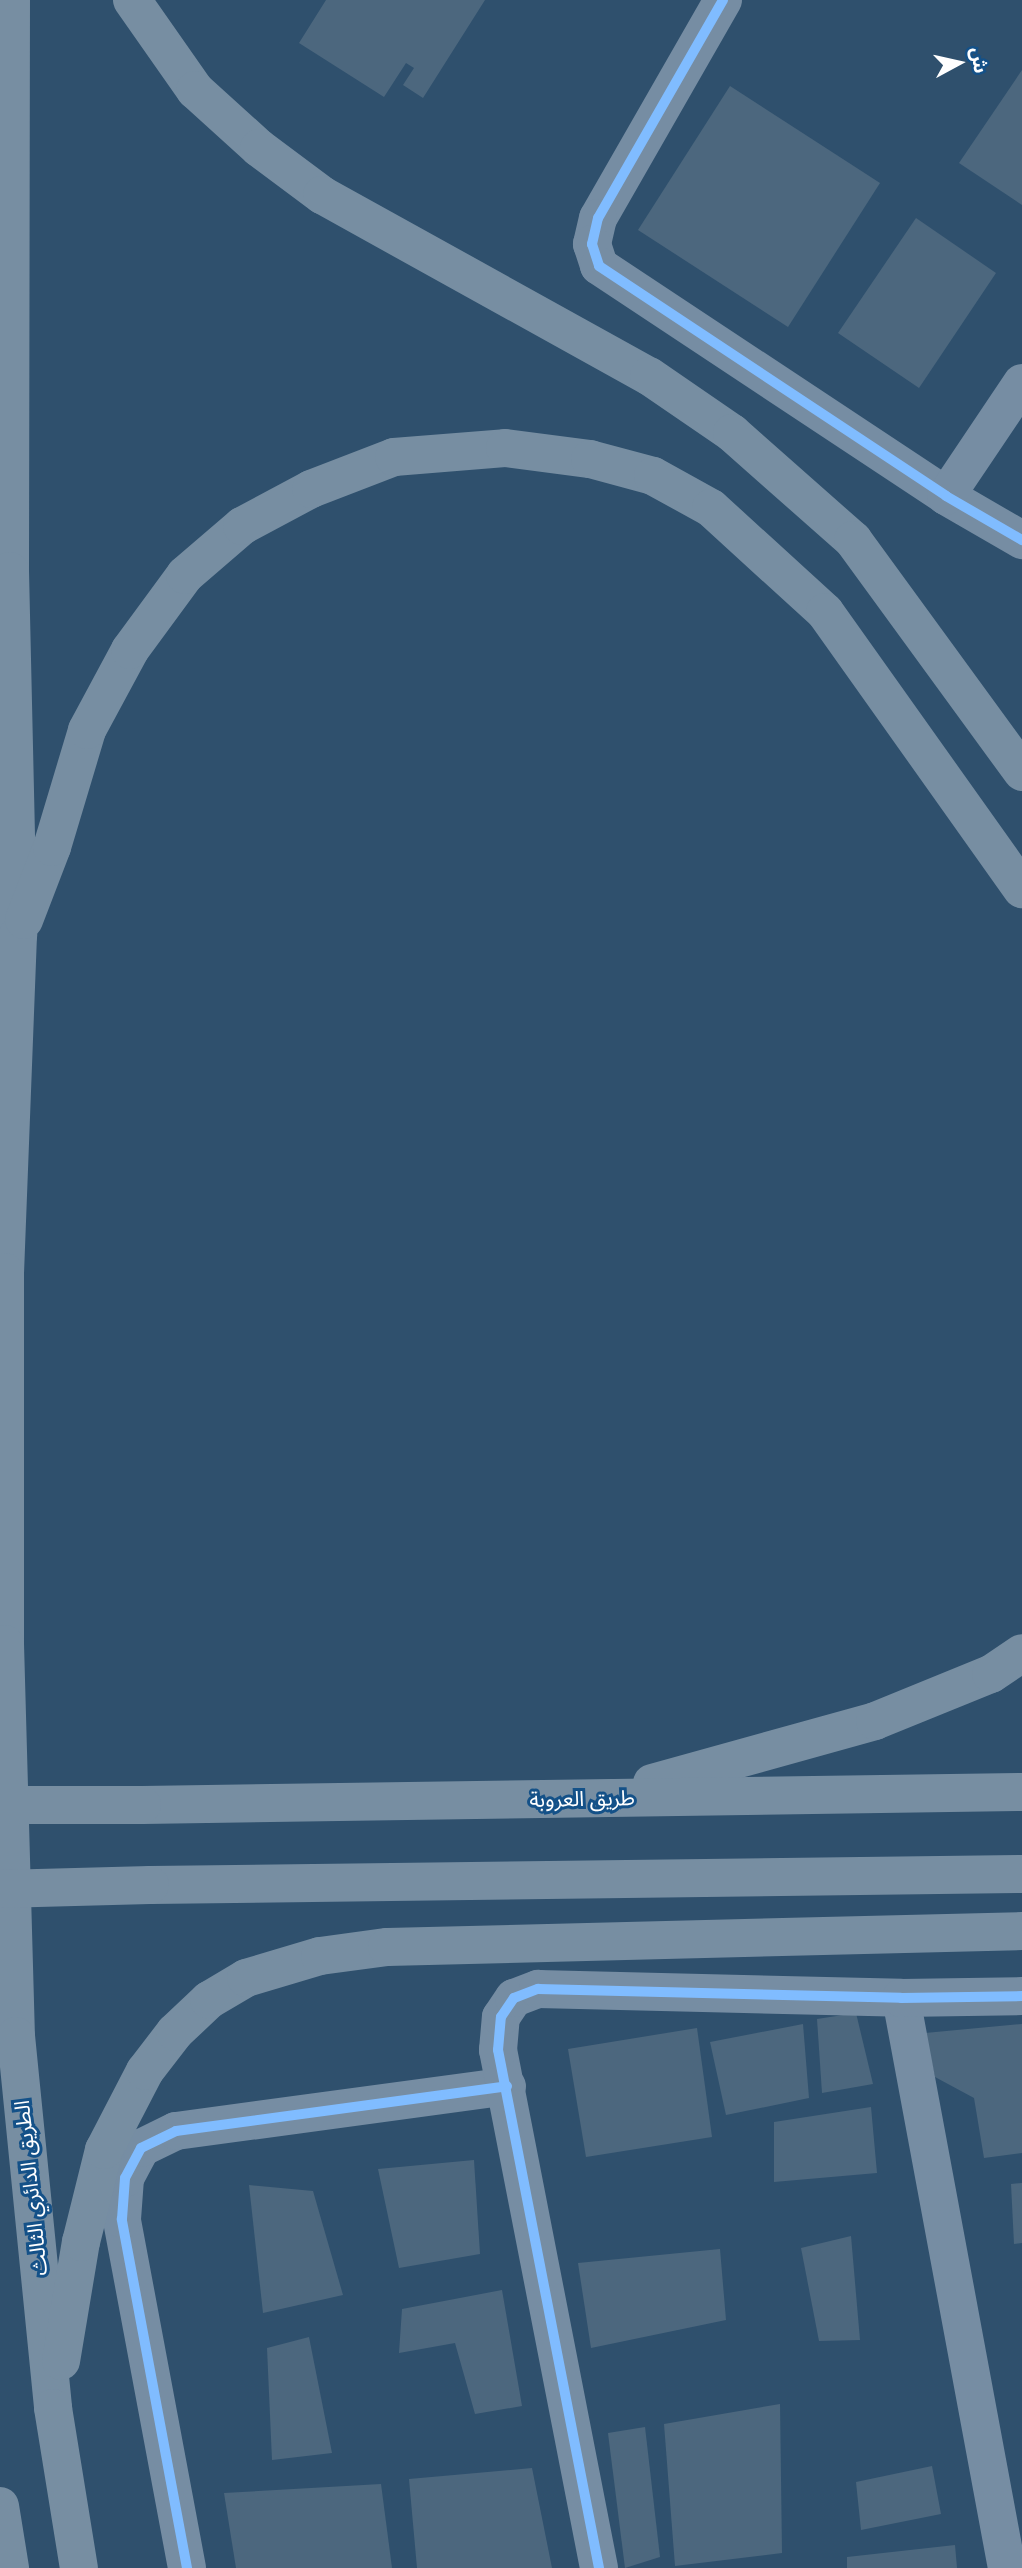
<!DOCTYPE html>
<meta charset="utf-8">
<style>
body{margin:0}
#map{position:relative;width:1022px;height:2568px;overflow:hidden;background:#2f506d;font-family:Lato,"Noto Sans Arabic",sans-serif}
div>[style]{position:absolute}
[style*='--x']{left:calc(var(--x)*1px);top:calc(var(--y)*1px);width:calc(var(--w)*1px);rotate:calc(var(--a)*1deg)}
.building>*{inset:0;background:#4c677e}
.street>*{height:38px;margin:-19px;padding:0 19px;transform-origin:19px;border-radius:19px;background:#768da3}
.highway>*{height:38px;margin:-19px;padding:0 19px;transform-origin:19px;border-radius:19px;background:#778ea2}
.highway-bridge>*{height:38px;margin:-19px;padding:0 19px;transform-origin:19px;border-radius:19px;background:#778ea2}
.cycleway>*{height:10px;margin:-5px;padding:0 5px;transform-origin:5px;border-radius:5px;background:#80bcff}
span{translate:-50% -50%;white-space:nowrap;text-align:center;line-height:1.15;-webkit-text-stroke:6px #145188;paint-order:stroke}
.street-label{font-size:21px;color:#fff}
.north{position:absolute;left:924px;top:28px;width:70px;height:70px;-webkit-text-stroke:5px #145188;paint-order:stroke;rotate:82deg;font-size:19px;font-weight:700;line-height:28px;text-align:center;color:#fff}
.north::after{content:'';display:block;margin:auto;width:24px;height:32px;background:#fff;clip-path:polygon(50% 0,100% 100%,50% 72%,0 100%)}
</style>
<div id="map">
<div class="building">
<div style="clip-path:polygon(326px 0,485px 0,423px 98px,403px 85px,414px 68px,406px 63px,384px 97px,299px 43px)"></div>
<div style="clip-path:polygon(1022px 70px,1022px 205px,959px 163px)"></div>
<div style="clip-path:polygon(730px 86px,880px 183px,788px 327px,638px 230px)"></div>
<div style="clip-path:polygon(916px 218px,996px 273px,919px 388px,838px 333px)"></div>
<div style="clip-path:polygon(856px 2013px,873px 2084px,822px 2093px,817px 2019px)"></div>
<div style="clip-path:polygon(803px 2024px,809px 2098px,726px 2115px,710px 2042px)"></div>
<div style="clip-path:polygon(1022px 2024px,1022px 2153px,984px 2158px,974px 2098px,935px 2077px,925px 2033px)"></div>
<div style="clip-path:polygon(697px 2028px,712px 2137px,586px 2157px,568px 2049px)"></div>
<div style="clip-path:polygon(871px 2107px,877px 2173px,774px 2182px,774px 2122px)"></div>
<div style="clip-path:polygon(474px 2160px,480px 2254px,399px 2268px,378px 2169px)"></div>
<div style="clip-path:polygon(1022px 2183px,1022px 2243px,1014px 2244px,1011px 2184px)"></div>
<div style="clip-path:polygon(249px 2185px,313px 2191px,343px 2295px,263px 2313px)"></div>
<div style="clip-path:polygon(851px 2236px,860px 2340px,819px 2341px,801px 2248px)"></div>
<div style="clip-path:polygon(720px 2249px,726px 2320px,591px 2348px,578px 2263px)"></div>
<div style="clip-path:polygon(502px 2290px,522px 2406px,475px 2414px,455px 2343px,399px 2353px,402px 2309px)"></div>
<div style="clip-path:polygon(309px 2337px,332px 2453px,272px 2460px,267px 2348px)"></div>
<div style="clip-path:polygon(780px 2404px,782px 2553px,675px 2566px,664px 2424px)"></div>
<div style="clip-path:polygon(645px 2427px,660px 2557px,625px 2568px,608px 2433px)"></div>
<div style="clip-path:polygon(932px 2466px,941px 2514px,861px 2530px,856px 2482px)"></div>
<div style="clip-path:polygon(532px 2468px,552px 2568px,417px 2568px,409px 2479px)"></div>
<div style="clip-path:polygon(381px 2484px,392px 2568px,236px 2568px,224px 2493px)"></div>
<div style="clip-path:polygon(955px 2545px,957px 2568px,847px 2568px,847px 2557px)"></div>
</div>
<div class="street">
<div style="--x:723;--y:0;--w:251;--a:119.8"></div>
<div style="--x:598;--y:218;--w:27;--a:103"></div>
<div style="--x:592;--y:244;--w:23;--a:72"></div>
<div style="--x:599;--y:266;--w:416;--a:33.5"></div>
<div style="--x:946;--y:496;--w:88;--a:30.1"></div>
<div style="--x:946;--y:496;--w:136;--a:-56.1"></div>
<div style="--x:901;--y:1998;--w:580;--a:79.47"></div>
<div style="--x:187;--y:2568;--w:355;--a:-100.6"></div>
<div style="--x:122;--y:2219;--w:41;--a:-85.8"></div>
<div style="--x:125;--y:2178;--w:34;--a:-62"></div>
<div style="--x:141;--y:2148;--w:39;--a:-26"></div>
<div style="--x:176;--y:2131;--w:334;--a:-7.7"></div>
<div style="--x:599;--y:2568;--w:528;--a:-101.03"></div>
<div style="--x:498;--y:2050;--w:33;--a:-85"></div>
<div style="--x:501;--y:2017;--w:23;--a:-56"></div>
<div style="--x:514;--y:1998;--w:26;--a:-21"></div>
<div style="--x:538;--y:1989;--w:363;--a:1.4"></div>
<div style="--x:901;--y:1998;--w:121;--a:-0.9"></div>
</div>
<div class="highway">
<div style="--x:11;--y:0;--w:571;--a:90.1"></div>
<div style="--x:10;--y:571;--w:364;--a:88.7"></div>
<div style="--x:18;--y:935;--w:337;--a:92.2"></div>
<div style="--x:5;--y:1272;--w:372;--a:90"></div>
<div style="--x:5;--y:1644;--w:392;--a:88.4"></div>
<div style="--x:16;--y:2036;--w:374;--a:84.3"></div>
<div style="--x:53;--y:2408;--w:162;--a:80.8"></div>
<div style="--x:132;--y:0;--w:110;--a:55"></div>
<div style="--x:195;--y:90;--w:86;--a:42.2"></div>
<div style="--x:259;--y:148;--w:79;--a:36.7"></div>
<div style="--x:322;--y:195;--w:374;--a:29"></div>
<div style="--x:649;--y:376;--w:101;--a:34.5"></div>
<div style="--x:732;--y:433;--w:162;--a:41.5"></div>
<div style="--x:853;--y:540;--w:287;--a:53.9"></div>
<div style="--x:24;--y:920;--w:78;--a:-69"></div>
<div style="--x:52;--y:847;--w:122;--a:-73.3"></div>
<div style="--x:87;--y:730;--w:91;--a:-61.7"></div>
<div style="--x:130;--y:650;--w:93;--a:-53.7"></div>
<div style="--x:185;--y:575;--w:75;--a:-40.7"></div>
<div style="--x:242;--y:526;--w:78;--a:-28.2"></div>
<div style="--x:311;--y:489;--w:89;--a:-21.1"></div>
<div style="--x:394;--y:457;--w:111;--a:-4.6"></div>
<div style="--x:505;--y:448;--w:86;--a:7.4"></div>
<div style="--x:590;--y:459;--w:65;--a:15.1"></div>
<div style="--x:653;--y:476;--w:66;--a:28.9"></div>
<div style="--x:711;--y:508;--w:154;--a:42.4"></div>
<div style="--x:825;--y:612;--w:340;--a:54.6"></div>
<div style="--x:652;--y:1783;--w:231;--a:-15.5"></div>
<div style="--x:875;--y:1721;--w:125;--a:-22.1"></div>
<div style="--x:991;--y:1674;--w:37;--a:-34"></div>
<div style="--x:142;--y:1805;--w:880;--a:-0.85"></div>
<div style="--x:150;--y:1885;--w:872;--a:-0.72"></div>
<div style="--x:61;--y:2361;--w:121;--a:-80.5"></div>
<div style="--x:81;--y:2242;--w:95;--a:-76"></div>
<div style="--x:104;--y:2150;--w:89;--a:-62.6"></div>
<div style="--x:145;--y:2071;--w:49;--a:-52.4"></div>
<div style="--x:175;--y:2032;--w:47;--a:-43.3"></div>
<div style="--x:209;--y:2000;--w:43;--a:-30.7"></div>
<div style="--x:246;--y:1978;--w:77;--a:-16.6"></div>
<div style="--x:320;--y:1956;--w:68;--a:-7.7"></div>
<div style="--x:387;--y:1947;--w:635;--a:-1.44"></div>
<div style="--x:0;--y:2506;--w:63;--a:80.8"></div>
</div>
<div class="highway-bridge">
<div style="--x:0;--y:1805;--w:142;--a:0"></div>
<div style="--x:0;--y:1889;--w:150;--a:-1.5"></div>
</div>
<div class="cycleway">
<div style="--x:723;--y:0;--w:251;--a:119.8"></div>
<div style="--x:598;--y:218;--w:27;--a:103"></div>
<div style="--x:592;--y:244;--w:23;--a:72"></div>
<div style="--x:599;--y:266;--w:416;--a:33.5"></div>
<div style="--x:946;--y:496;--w:88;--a:30.1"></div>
<div style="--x:187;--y:2568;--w:355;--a:-100.6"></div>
<div style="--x:122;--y:2219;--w:41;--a:-85.8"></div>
<div style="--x:125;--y:2178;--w:34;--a:-62"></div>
<div style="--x:141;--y:2148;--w:39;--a:-26"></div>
<div style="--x:176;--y:2131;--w:334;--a:-7.7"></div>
<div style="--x:599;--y:2568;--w:528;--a:-101.03"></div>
<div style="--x:498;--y:2050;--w:33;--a:-85"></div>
<div style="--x:501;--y:2017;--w:23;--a:-56"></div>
<div style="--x:514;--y:1998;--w:26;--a:-21"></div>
<div style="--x:538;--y:1989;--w:363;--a:1.4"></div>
<div style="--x:901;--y:1998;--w:121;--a:-0.9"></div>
</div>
<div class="street-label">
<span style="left:582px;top:1798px;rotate:-1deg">طريق العروبة</span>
<span style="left:30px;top:2188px;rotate:-96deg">الطريق الدائري الثالث</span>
</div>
<div class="north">ش</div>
</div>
